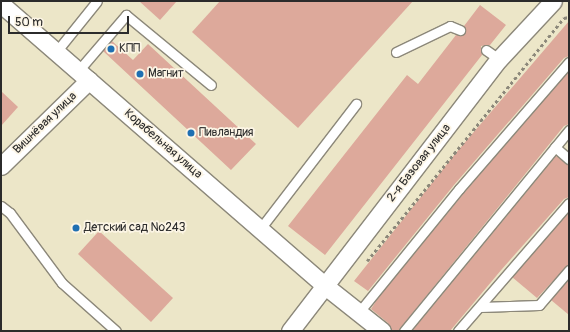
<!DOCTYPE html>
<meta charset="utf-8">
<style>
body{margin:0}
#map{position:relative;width:570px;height:332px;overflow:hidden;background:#ece6c8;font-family:Pangolin,sans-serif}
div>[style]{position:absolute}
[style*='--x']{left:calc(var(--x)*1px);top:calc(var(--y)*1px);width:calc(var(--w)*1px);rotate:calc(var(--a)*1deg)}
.building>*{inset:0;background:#dda99b}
.path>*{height:2.5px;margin-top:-1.25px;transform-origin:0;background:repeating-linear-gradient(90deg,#8c887a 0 3px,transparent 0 6px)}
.roads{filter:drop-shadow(1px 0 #8c887a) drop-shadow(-1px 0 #8c887a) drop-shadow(0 1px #8c887a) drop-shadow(0 -1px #8c887a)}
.service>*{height:9px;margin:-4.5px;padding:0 4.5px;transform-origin:4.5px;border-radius:4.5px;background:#fff}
.minor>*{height:17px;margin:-8.5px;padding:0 8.5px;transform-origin:8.5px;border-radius:8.5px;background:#fff}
.dots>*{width:11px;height:11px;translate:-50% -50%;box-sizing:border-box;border:2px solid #fcf5e5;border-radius:50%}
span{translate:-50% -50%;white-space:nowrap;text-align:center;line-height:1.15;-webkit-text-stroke:3.5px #fcf5e5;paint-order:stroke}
.poi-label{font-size:12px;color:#2b2b2b}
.left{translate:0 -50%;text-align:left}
.street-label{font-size:12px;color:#2b2b2b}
.frame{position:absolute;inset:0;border:2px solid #2b2b2b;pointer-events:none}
.scale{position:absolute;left:8px;top:16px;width:121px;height:18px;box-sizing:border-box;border:2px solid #2b2b2b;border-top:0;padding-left:5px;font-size:12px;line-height:14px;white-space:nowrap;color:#2b2b2b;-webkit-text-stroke:3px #fcf5e5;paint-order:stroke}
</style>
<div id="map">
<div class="building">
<div style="clip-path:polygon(139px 1px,177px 1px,160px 20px)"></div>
<div style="clip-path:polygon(220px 1px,413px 1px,298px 128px,192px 32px)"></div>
<div style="clip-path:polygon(480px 5px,506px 25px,490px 45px,481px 46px,482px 55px,325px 255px,288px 226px,407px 75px,418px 84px,456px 35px,464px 34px,464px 26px)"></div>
<div style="clip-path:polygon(569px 21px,569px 56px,564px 58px,454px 185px,368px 291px,354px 281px,455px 154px)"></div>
<div style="clip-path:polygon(112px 41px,133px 60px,148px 44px,256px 144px,231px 170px,103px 51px)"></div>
<div style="clip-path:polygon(569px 71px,569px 124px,564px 126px,398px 331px,392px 331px,388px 323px,371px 309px,378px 298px,464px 193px)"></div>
<div style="clip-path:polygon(1px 91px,18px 107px,1px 126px)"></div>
<div style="clip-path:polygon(556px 156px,569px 165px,569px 197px,564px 199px,502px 269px,450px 331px,412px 331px)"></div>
<div style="clip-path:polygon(569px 212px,569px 264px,537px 298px,512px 277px)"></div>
<div style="clip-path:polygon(99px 231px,173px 298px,151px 322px,78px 254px)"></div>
<div style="clip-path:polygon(569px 279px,569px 315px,551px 300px)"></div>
</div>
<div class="path">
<div style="--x:367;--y:261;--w:313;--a:-51"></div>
<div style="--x:564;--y:18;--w:5;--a:-11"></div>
</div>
<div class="roads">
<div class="service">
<div style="--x:486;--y:50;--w:16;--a:35"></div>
<div style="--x:56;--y:52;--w:65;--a:-51.2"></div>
<div style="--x:396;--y:52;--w:60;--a:-25.7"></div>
<div style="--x:450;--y:26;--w:11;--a:22"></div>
<div style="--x:78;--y:71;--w:74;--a:-49.4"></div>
<div style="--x:126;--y:15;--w:110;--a:39.5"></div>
<div style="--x:555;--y:147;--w:18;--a:41"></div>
<div style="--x:1;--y:206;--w:11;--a:38"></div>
<div style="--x:10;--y:213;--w:87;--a:53.4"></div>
<div style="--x:62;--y:283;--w:72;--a:41.6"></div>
<div style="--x:260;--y:229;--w:158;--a:-52.5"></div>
<div style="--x:480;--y:307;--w:59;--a:-1.9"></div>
<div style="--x:539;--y:305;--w:46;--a:-49.4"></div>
<div style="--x:359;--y:312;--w:159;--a:-50.9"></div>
<div style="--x:459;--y:189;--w:168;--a:-49.1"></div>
<div style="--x:404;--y:331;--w:260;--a:-50.6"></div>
<div style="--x:458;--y:331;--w:169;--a:-49.1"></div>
</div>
<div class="minor">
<div style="--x:1;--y:4;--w:428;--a:41"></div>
<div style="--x:324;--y:285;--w:74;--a:38.4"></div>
<div style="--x:1;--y:166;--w:123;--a:-44.3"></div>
<div style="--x:290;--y:331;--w:343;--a:-52.5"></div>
<div style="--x:499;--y:59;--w:79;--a:-47"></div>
</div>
</div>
<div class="dots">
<div style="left:111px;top:49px;background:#1f6fb2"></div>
<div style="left:140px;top:74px;background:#1f6fb2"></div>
<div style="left:191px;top:133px;background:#1f6fb2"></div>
<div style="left:76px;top:228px;background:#1f6fb2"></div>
</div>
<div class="poi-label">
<span class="left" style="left:119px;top:49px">КПП</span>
<span class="left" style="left:148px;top:74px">Магнит</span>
<span class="left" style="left:199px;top:133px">Пивландия</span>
<span class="left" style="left:84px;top:228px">Детский сад №243</span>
</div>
<div class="street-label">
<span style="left:45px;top:123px;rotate:-44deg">Вишнёвая улица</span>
<span style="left:163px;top:144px;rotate:41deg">Корабельная улица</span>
<span style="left:419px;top:163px;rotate:-52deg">2-я Базовая улица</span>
</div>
<div class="frame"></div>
<div class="scale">50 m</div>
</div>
